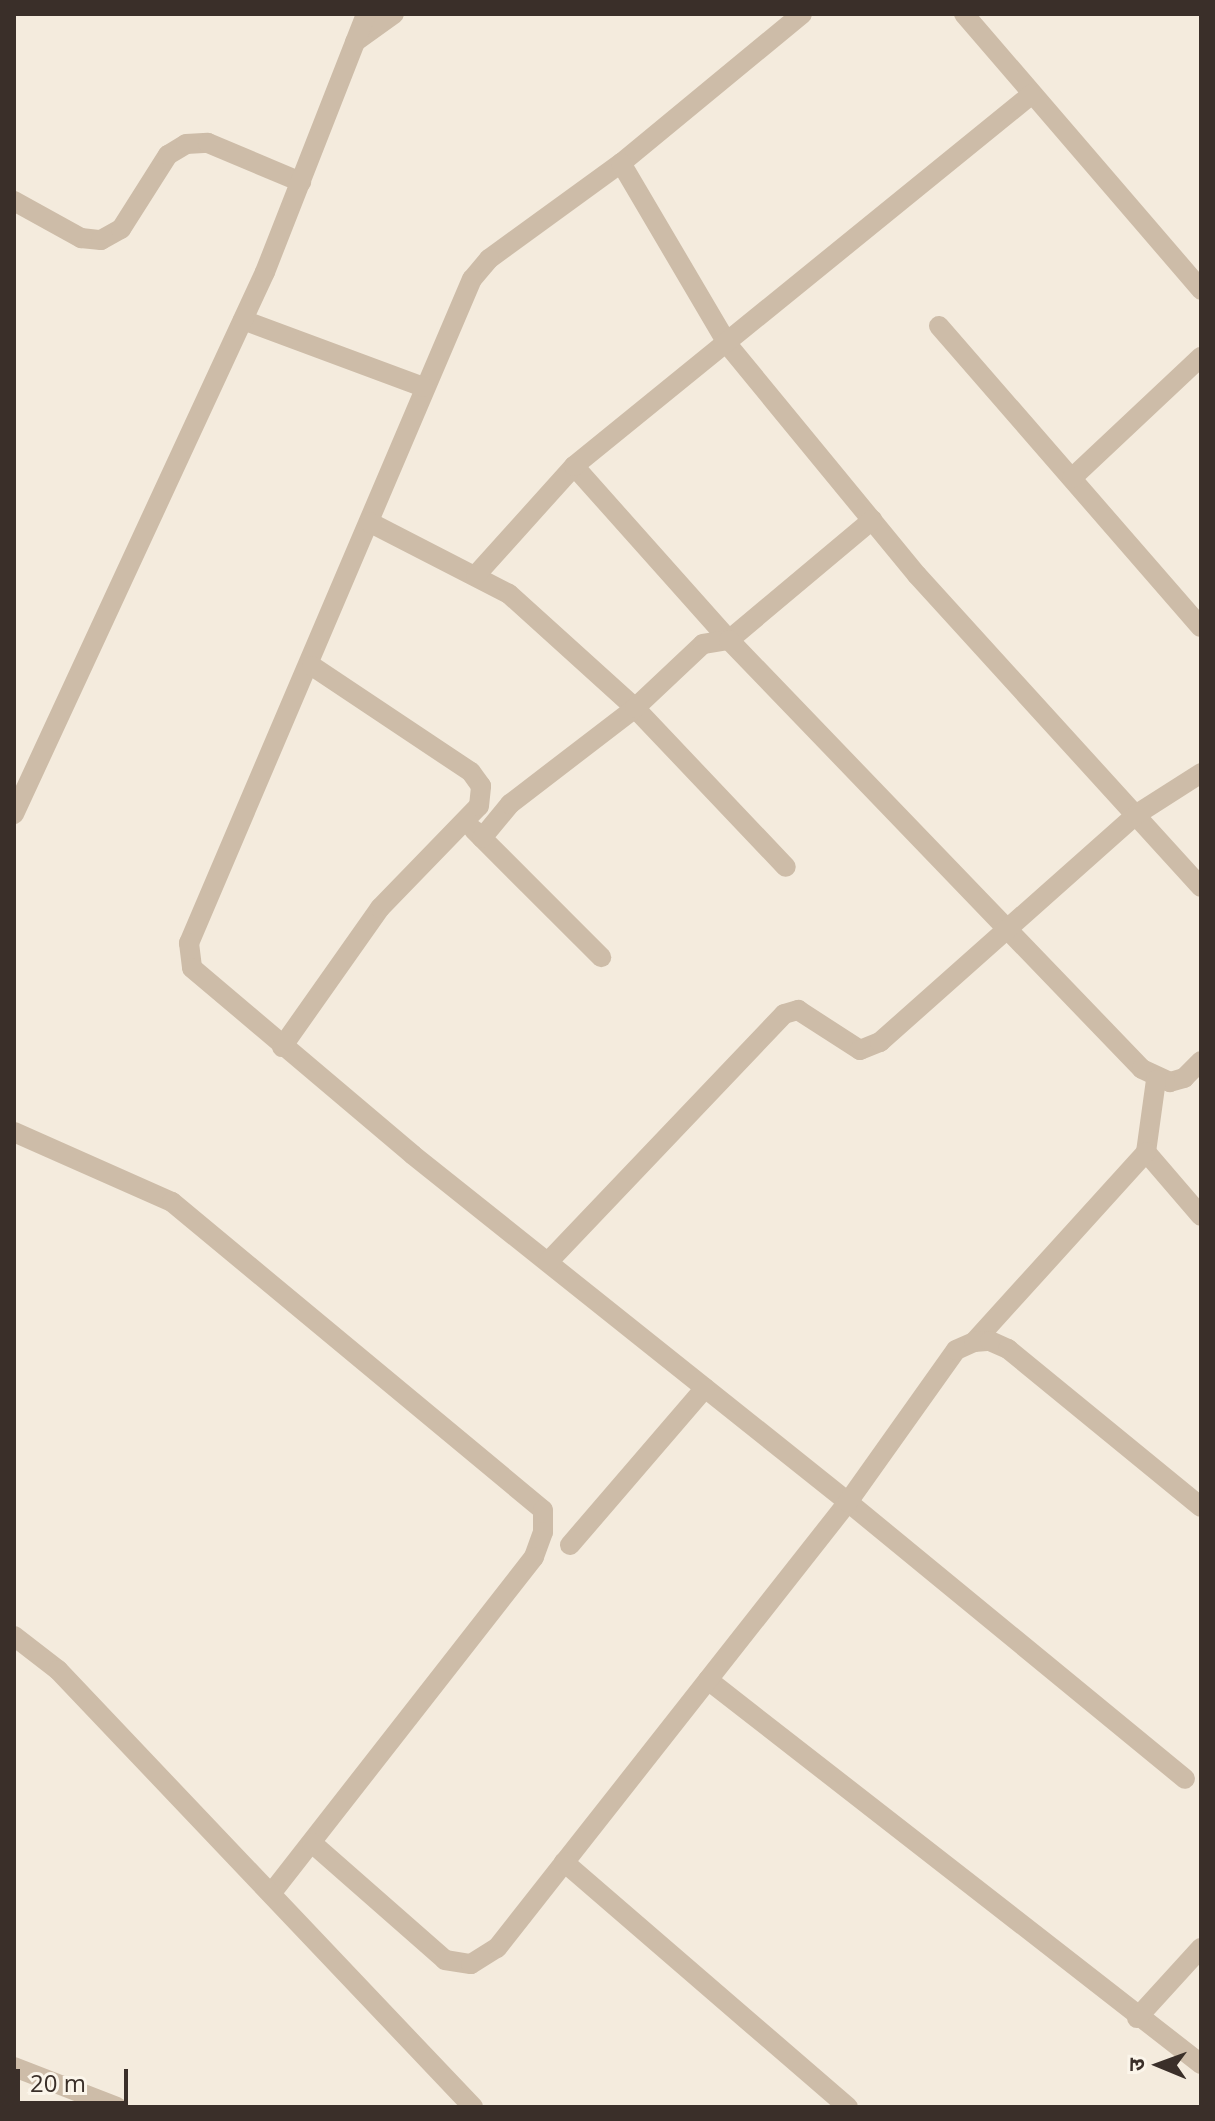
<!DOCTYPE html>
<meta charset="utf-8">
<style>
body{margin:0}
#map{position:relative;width:1215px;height:2121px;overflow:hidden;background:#f4ebdd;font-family:"Open Sans","Noto Sans Devanagari",sans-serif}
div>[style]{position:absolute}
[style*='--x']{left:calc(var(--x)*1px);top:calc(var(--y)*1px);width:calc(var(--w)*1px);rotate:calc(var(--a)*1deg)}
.minor>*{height:20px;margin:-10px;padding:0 10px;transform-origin:10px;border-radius:10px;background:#cdbca8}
span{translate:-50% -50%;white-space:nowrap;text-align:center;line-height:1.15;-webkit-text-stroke:7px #fbf5ea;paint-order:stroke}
.frame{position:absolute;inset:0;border:16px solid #3a2f29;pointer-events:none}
.north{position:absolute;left:1119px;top:2025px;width:80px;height:80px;-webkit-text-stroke:6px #fbf5ea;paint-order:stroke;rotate:271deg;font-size:22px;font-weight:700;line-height:32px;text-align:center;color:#3a2f29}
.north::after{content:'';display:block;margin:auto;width:28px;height:36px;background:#3a2f29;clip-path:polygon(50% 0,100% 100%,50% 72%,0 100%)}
.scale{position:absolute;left:16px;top:2069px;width:112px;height:36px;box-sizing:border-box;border:4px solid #3a2f29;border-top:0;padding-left:10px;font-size:24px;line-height:28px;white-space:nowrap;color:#3a2f29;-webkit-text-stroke:6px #fbf5ea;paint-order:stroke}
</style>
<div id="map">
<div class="minor">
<div style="--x:802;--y:14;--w:234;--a:140.5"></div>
<div style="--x:621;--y:163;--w:163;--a:144"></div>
<div style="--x:489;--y:259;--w:26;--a:130"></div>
<div style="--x:472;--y:279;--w:722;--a:113.08"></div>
<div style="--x:189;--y:943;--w:25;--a:83"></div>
<div style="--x:192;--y:968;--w:289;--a:40.2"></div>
<div style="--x:413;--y:1155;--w:556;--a:38.58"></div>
<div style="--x:848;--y:1502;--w:436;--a:39.4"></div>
<div style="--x:964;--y:14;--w:364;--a:49.3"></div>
<div style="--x:355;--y:42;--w:48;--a:-35.7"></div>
<div style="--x:621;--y:163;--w:211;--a:59.5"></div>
<div style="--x:728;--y:345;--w:298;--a:50.6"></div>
<div style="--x:917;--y:575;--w:422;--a:47.7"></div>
<div style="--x:14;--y:201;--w:77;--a:28.9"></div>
<div style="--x:81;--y:238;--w:20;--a:6"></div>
<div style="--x:101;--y:240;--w:23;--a:-29"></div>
<div style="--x:121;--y:229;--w:88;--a:-57.6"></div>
<div style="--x:168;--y:155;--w:21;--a:-31"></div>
<div style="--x:186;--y:144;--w:22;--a:-3"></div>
<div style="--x:208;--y:143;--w:101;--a:22.8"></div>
<div style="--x:243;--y:320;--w:192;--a:20.4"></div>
<div style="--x:939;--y:326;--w:399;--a:49"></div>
<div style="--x:574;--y:466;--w:233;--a:48.3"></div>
<div style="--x:729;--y:640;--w:187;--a:-40"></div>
<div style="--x:1072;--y:478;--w:177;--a:-43.2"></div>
<div style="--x:369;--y:522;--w:157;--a:27.2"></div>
<div style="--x:509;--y:594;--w:170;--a:42.1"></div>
<div style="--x:635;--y:708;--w:219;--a:46.5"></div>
<div style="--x:476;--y:575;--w:147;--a:-48"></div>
<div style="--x:574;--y:466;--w:590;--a:-39.08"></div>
<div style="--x:14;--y:814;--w:597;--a:-65.15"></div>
<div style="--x:265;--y:272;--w:277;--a:-68.6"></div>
<div style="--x:474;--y:830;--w:180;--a:45"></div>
<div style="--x:482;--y:838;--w:44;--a:-50.5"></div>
<div style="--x:510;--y:804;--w:158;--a:-37.5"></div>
<div style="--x:635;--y:708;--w:93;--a:-43.3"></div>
<div style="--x:703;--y:644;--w:26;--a:-9"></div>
<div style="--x:729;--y:640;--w:595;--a:46.09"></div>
<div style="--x:1142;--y:1069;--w:31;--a:25"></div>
<div style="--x:1170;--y:1082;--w:15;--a:-16"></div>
<div style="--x:1184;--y:1078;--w:24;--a:-45"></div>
<div style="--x:282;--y:1047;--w:170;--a:-54.8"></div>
<div style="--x:380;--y:908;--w:142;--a:-45.9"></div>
<div style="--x:479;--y:806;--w:20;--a:-84"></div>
<div style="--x:481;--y:786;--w:17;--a:-126"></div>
<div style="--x:471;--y:772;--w:191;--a:-146.3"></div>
<div style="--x:1156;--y:1080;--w:73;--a:97.9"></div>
<div style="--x:1146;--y:1152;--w:84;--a:49.3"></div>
<div style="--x:14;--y:1132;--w:173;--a:23.9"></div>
<div style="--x:172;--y:1202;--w:482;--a:39.7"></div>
<div style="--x:543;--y:1510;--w:22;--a:90"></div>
<div style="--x:543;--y:1532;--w:27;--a:110"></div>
<div style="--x:534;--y:1557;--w:424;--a:128"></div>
<div style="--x:548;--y:1262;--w:342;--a:-46.4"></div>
<div style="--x:784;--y:1014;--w:15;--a:-16"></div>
<div style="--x:798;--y:1010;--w:74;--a:32.8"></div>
<div style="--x:860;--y:1050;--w:22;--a:-22"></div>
<div style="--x:880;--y:1042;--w:344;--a:-41.6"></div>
<div style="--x:1137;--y:814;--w:76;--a:-32.6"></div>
<div style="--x:974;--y:1342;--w:256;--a:-47.8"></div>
<div style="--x:570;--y:1545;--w:207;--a:-49.3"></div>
<div style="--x:14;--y:1636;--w:56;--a:37.7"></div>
<div style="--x:58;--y:1670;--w:603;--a:46.48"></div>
<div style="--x:708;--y:1680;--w:625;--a:37.92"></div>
<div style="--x:312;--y:1843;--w:177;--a:41.3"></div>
<div style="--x:445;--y:1960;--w:26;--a:9"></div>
<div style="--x:471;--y:1964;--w:31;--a:-32"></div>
<div style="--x:497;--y:1948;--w:568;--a:-51.8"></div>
<div style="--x:848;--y:1502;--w:186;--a:-54.6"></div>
<div style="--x:956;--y:1350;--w:20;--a:-24"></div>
<div style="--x:974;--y:1342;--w:16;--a:-4"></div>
<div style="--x:990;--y:1341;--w:20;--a:24"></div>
<div style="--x:1008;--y:1349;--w:249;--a:39.3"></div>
<div style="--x:564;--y:1862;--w:375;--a:40.8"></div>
<div style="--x:1137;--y:2018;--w:95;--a:-47.6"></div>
<div style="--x:14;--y:2067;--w:110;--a:21.2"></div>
</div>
<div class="frame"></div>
<div class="north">उ</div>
<div class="scale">20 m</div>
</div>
